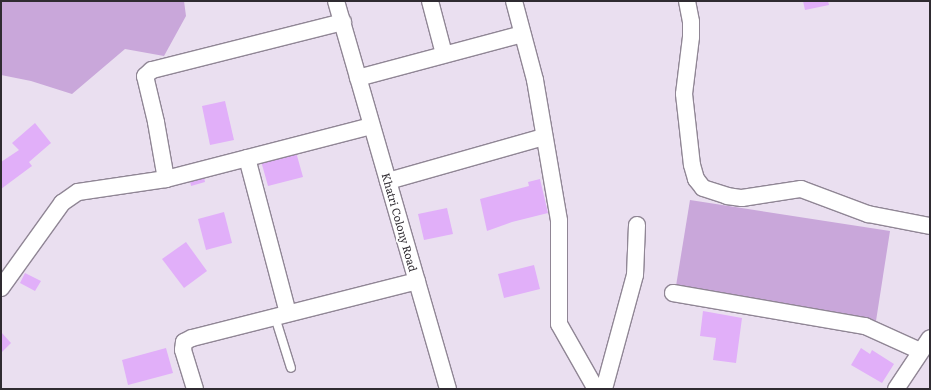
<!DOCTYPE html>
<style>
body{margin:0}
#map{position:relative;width:931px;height:390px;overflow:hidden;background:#eadff0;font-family:Literata,serif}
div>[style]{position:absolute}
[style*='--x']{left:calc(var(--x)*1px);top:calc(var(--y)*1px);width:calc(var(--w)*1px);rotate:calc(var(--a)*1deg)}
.green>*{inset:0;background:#c9a7da}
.building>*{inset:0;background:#e1aff9}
.roads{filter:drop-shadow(1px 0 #908695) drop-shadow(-1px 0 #908695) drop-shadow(0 1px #908695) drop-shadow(0 -1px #908695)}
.service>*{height:8px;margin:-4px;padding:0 4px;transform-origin:4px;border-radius:4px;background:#fff}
.minor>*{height:16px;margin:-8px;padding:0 8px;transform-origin:8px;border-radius:8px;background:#fff}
span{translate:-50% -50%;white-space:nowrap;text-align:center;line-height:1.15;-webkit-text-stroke:4px #fff;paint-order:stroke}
.street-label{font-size:11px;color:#2f2b31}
.frame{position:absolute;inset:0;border:2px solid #2f2b31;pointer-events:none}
</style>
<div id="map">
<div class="green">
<div style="clip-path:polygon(1px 1px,184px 1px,186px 16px,164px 56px,125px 49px,72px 94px,31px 81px,1px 75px)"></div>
<div style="clip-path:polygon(690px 200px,890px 231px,876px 321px,676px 286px)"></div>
</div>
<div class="building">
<div style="clip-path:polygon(803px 1px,828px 1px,829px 5px,805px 10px)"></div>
<div style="clip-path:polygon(225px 101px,234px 140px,210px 145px,202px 106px)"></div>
<div style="clip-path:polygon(35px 123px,51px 143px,29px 162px,32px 166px,1px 189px,1px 162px,19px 150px,12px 143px)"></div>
<div style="clip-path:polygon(296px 152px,303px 177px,268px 186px,261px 161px)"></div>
<div style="clip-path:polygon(203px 173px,205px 182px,191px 186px,189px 176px)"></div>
<div style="clip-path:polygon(540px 179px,548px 213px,512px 222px,487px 231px,480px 199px,529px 186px,528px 182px)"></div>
<div style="clip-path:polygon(447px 208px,453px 234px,424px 240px,418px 214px)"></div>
<div style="clip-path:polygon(224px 212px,232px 243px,206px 250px,198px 219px)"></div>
<div style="clip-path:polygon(186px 242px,207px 271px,184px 288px,162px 259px)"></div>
<div style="clip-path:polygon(534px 265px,540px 289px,504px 298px,498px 274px)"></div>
<div style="clip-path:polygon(25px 273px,41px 281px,35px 291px,20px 283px)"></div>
<div style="clip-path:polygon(703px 311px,742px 318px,736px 363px,713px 360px,716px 338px,700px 336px)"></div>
<div style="clip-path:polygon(1px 332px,11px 343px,1px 353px)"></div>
<div style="clip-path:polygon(166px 348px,173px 373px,128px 385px,122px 360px)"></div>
<div style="clip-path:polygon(861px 348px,870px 354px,872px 350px,894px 364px,882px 383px,851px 365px)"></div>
</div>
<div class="roads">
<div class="service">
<div style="--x:275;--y:317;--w:53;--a:72.6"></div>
</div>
<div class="minor">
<div style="--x:336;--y:1;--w:404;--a:73.9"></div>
<div style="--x:430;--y:1;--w:55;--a:75.2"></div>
<div style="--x:514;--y:1;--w:82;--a:75.1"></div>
<div style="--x:535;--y:80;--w:143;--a:80.3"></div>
<div style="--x:559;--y:221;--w:103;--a:90"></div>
<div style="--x:559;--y:324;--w:75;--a:60.4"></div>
<div style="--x:687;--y:1;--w:21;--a:79"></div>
<div style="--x:691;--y:22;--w:15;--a:90"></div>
<div style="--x:691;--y:37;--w:57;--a:97"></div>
<div style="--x:684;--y:94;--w:71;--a:83.6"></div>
<div style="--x:692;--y:165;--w:15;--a:74"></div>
<div style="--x:696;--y:179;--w:11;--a:52"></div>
<div style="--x:703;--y:188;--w:25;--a:18"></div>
<div style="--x:727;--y:196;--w:15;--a:8"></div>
<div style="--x:742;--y:198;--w:60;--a:-8.7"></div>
<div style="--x:801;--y:189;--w:72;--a:20.5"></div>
<div style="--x:868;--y:214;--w:63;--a:11"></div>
<div style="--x:358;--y:78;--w:170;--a:-15"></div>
<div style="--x:247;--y:158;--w:160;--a:75.2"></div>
<div style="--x:166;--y:179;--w:58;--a:-100"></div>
<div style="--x:156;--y:122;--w:47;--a:-103.4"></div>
<div style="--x:145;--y:76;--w:9;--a:-41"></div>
<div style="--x:152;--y:70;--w:197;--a:-14.1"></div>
<div style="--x:388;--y:181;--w:162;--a:-15.8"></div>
<div style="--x:1;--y:288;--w:105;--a:-54.3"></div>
<div style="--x:62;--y:203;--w:19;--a:-35"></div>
<div style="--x:78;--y:192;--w:89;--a:-8.4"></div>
<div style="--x:166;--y:179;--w:212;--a:-14.5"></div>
<div style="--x:673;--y:293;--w:195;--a:9.8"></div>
<div style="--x:865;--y:326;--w:60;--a:24.4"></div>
<div style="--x:195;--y:389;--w:41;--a:-107.1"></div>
<div style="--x:183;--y:350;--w:8;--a:-83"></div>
<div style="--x:184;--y:342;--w:9;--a:-27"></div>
<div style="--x:192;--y:338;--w:232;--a:-14.2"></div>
<div style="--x:604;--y:389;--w:118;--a:-74.8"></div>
<div style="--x:635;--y:275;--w:50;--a:-87.7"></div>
<div style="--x:896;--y:389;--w:61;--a:-56.3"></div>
</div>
</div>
<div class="street-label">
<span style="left:400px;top:222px;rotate:74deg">Khatri Colony Road</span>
</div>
<div class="frame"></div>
</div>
